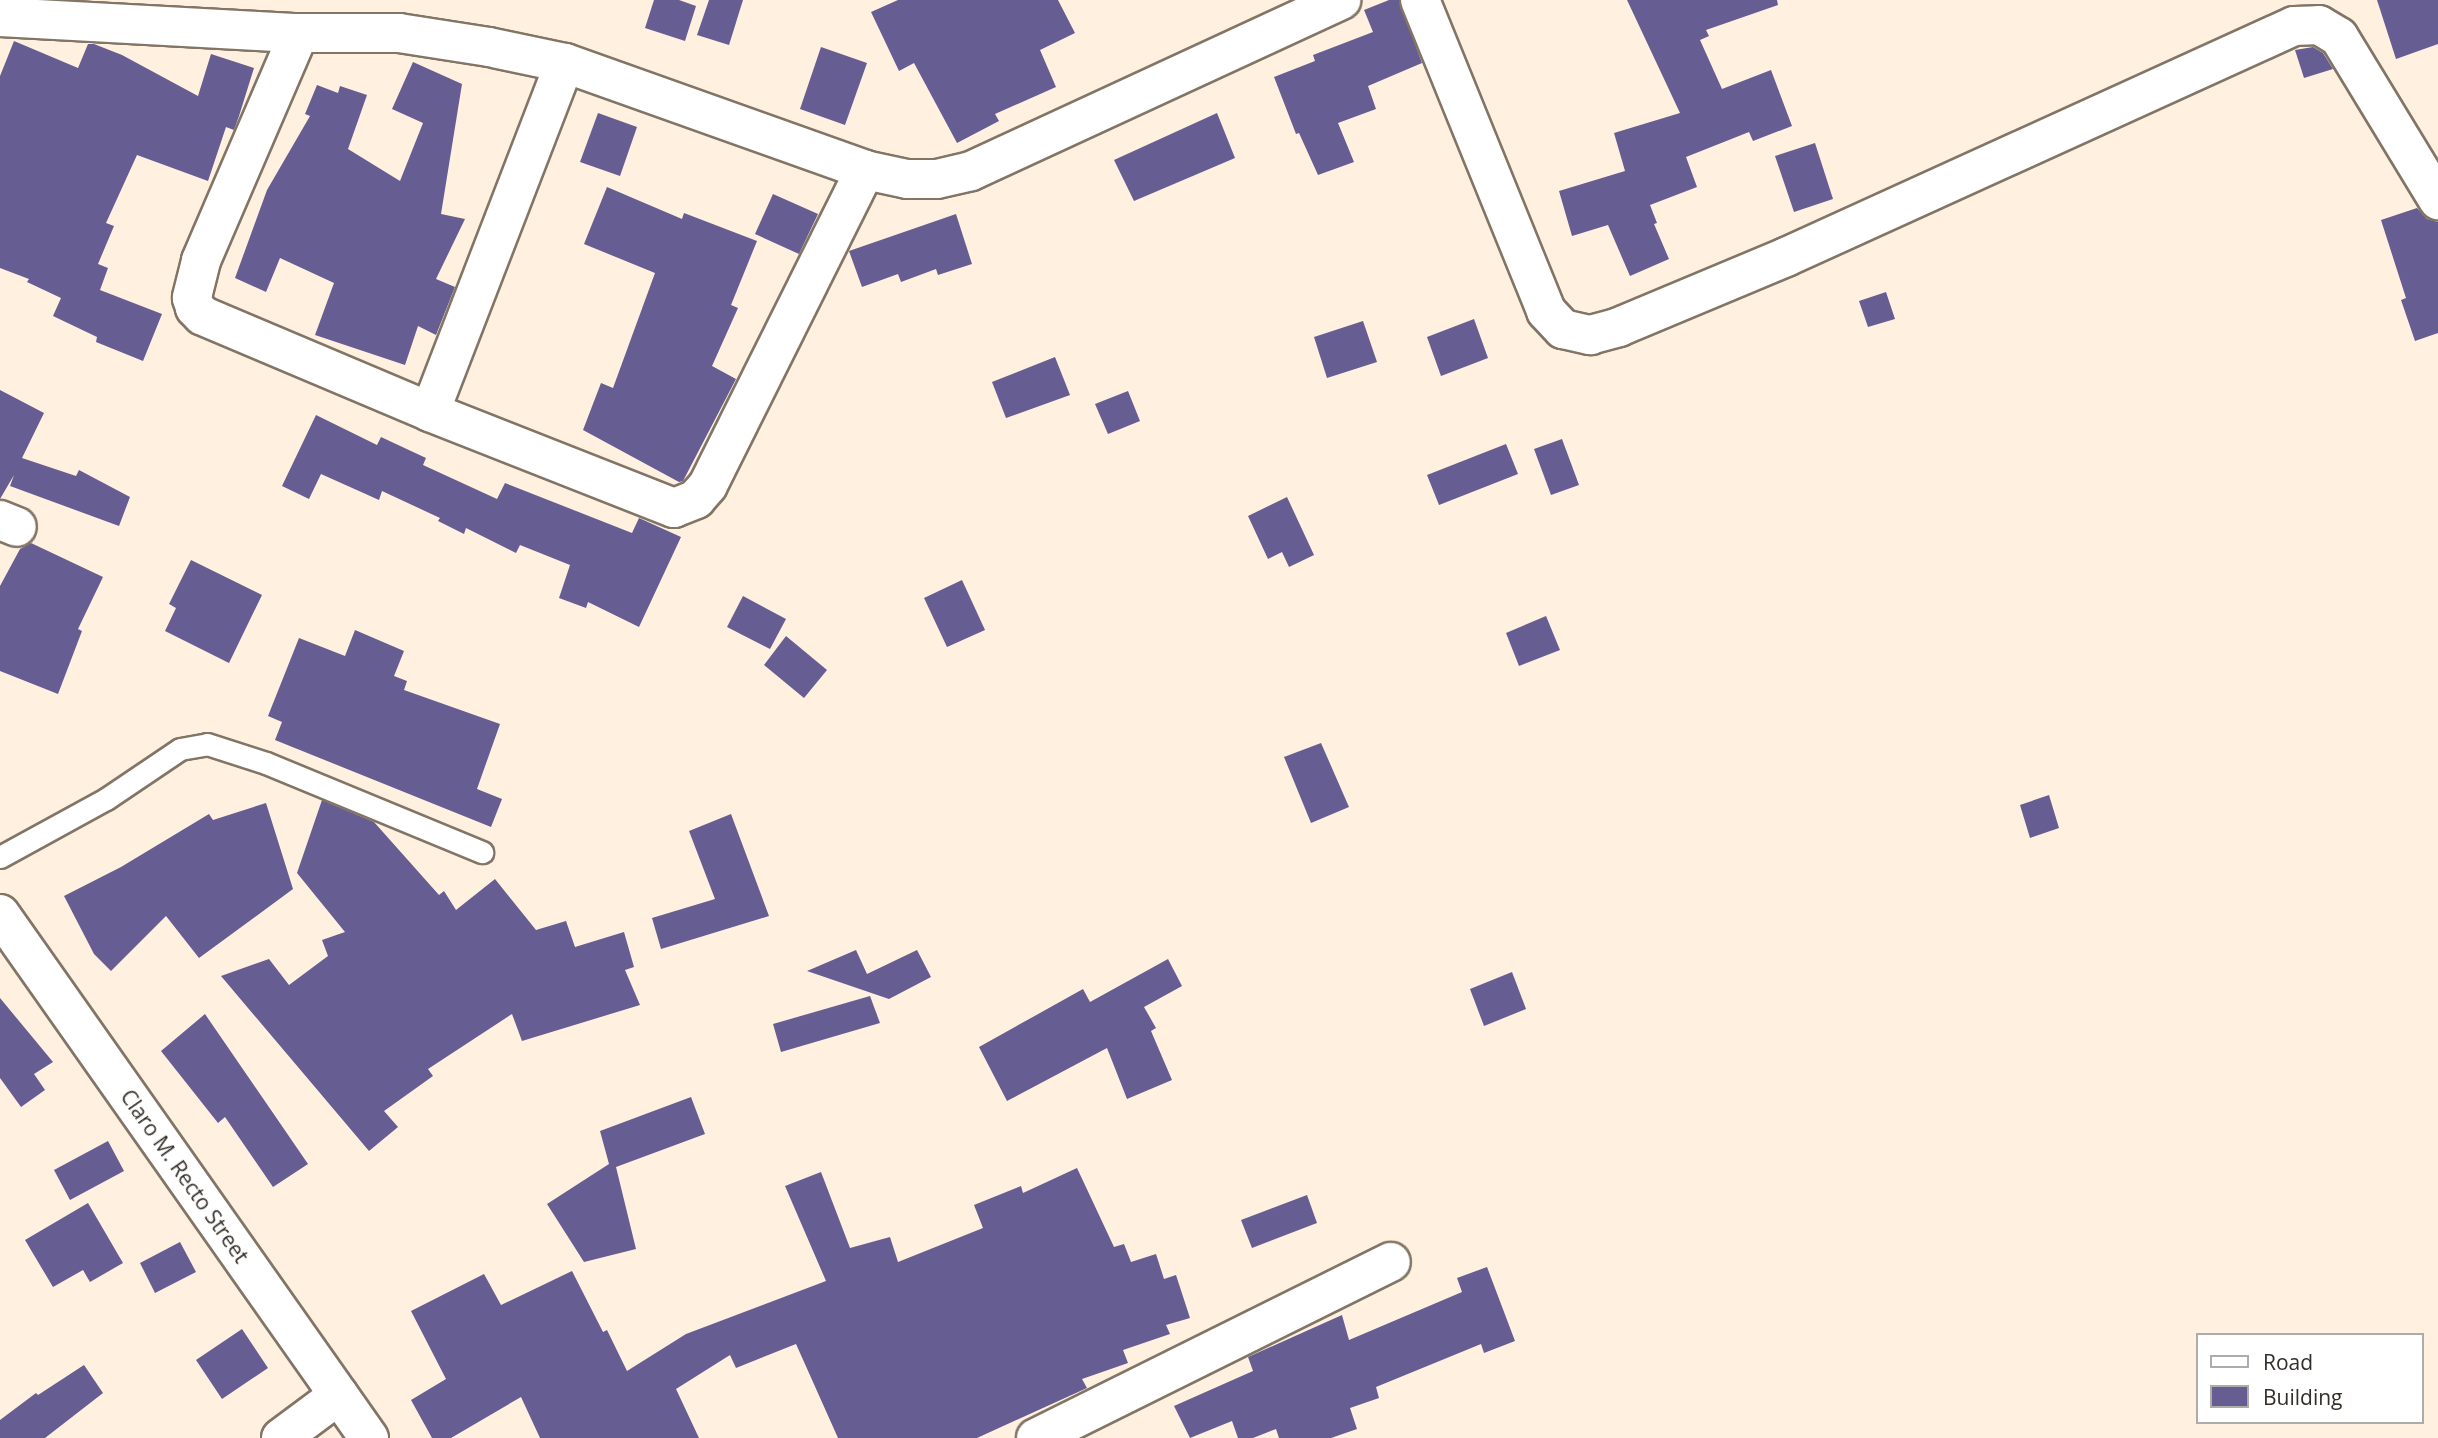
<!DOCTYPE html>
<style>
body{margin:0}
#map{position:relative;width:2438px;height:1438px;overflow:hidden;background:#fff0e0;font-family:"Open Sans",sans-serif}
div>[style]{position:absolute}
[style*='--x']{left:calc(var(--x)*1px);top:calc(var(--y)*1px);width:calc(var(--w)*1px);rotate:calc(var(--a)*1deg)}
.building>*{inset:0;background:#665d93}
.roads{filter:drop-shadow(2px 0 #827566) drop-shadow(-2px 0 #827566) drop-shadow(0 2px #827566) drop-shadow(0 -2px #827566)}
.lane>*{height:21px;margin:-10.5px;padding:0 10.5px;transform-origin:10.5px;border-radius:10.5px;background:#fff}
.street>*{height:38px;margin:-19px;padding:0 19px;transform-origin:19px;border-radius:19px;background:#fff}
span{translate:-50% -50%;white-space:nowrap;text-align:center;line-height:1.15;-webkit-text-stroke:7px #fff;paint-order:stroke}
.street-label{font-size:21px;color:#342e28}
.legend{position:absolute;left:2196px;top:1333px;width:228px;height:91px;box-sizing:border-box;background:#fff;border:2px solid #aeaba9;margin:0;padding:9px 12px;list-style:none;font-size:21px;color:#342e28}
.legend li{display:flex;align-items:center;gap:14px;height:35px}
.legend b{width:35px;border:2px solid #aeaba9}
</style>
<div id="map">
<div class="building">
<div style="clip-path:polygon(654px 0,679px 0,696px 6px,685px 41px,645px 28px)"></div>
<div style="clip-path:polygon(709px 0,743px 0,729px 45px,697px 35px)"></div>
<div style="clip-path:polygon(898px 0,1058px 0,1075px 33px,1040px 50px,1056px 87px,995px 114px,999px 121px,957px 143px,914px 63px,899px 71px,871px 12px)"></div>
<div style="clip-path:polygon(1389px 0,1399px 0,1422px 63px,1368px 86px,1376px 109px,1338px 123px,1354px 162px,1318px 175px,1299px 133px,1296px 134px,1274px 77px,1315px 61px,1313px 55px,1373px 32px,1364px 10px)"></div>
<div style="clip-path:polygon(1627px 0,1777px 0,1778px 5px,1706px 30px,1709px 36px,1700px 40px,1722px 89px,1771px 70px,1792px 126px,1753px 141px,1749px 132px,1686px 157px,1697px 187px,1650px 205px,1657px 223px,1654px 224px,1669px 259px,1630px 276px,1608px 225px,1572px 236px,1559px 191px,1625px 171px,1614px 133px,1680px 113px)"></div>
<div style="clip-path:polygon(2377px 0,2438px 0,2438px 44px,2396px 59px)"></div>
<div style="clip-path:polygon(14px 41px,78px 68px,88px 44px,94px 44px,122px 55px,198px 96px,211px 54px,254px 68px,239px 116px,234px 130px,226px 127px,208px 181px,137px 155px,106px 223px,114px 226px,98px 264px,108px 268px,100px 290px,162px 314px,143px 361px,96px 342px,97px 337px,53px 316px,61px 298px,27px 282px,29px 279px,0 268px,0 76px)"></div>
<div style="clip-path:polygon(821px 47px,867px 63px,845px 125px,800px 109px)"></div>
<div style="clip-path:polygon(2313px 47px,2323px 53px,2333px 69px,2304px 78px,2295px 50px)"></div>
<div style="clip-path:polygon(413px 62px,462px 84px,441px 214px,465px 219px,436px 279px,455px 287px,436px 335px,418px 326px,405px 365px,315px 335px,334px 283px,280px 258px,266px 292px,235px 278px,267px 190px,310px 116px,305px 114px,317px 85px,338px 93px,340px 86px,367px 95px,348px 149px,400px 181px,423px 123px,392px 109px)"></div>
<div style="clip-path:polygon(598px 113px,637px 127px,620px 176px,580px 162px)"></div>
<div style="clip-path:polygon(1217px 113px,1235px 158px,1134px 201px,1114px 160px)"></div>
<div style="clip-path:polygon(1815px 143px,1833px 199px,1794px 212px,1775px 156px)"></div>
<div style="clip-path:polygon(607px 187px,682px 219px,684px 213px,757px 241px,731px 305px,738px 308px,712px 366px,736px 379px,683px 481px,679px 482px,583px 430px,601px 383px,613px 388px,655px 273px,584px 244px)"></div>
<div style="clip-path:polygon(773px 194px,818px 214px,799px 254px,755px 234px)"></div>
<div style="clip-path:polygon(2417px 208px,2427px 219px,2438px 222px,2438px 333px,2415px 341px,2401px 300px,2406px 298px,2381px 220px)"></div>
<div style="clip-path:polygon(956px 214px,972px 264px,938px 275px,936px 269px,901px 282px,898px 274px,862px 287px,849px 251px)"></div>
<div style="clip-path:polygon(1886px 292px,1895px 319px,1868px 327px,1859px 301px)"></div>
<div style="clip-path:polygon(1474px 319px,1488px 358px,1441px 376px,1427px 337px)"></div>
<div style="clip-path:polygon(1363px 321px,1377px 362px,1327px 378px,1314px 337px)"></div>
<div style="clip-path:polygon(1055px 357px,1070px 395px,1006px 418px,992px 382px)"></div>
<div style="clip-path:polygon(0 390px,44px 413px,22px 458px,76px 476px,79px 470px,130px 497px,119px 526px,10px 486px,14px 475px,0 499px)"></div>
<div style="clip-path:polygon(1128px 391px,1140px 421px,1108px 434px,1095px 404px)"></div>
<div style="clip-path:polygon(316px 415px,377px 445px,381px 437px,426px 458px,423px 465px,497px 499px,505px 483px,632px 533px,639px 518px,681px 537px,639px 627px,588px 602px,586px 608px,559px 598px,570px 565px,520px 545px,516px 553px,466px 528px,464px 534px,438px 521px,440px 518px,382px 491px,379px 500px,321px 474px,309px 499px,282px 486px)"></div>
<div style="clip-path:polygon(1562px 439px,1579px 485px,1551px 495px,1534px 449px)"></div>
<div style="clip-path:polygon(1506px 444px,1518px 474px,1439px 505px,1427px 475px)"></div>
<div style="clip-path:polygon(1287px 497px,1314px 555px,1289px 567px,1282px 552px,1268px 559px,1248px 516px)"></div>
<div style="clip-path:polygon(31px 543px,103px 577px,78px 629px,82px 631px,58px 694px,0 671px,0 586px,20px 549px)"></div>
<div style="clip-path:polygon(191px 560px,262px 595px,229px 663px,165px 631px,176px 608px,169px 604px)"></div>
<div style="clip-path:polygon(962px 580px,985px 630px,947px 647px,924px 598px)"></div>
<div style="clip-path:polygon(743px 596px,786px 619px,770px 649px,727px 627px)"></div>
<div style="clip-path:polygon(1546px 616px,1560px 650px,1519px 666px,1506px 633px)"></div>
<div style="clip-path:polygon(355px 630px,404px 651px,394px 676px,407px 681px,404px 690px,500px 724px,477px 789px,502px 799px,491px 827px,275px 740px,282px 722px,268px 716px,299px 638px,345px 656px)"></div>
<div style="clip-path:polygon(786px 636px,827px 670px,804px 698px,764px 665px)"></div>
<div style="clip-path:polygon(1321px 743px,1349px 807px,1311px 823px,1284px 757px)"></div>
<div style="clip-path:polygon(2049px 795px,2059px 828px,2030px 838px,2020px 805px)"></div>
<div style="clip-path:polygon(322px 800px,374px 822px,439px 895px,444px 891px,456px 910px,495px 879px,536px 930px,566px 921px,575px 947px,624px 932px,634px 967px,625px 970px,640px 1005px,522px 1041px,512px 1014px,428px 1069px,433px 1076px,384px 1111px,398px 1127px,369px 1151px,221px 976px,269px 959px,289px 985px,328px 956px,322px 940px,345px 932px,297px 873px)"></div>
<div style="clip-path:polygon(266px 803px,293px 889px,199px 958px,166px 916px,111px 971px,94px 954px,64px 896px,121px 867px,209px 814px,213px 820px)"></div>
<div style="clip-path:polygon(731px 814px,769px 916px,661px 949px,652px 918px,715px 899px,689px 831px)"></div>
<div style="clip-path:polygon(856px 950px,867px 974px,917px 950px,931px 977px,889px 999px,807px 971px)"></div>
<div style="clip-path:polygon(1168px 959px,1182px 986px,1144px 1007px,1156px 1028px,1151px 1031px,1172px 1080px,1127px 1099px,1107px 1048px,1007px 1101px,979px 1047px,1083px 989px,1090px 1002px)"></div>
<div style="clip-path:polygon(1512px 972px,1526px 1009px,1484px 1026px,1470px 989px)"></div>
<div style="clip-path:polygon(870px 996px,880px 1023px,781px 1052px,773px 1024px)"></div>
<div style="clip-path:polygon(0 998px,53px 1062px,34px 1074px,45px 1090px,21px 1107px,0 1078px)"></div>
<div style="clip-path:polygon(205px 1014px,308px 1164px,273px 1187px,225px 1117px,218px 1123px,161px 1051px)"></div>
<div style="clip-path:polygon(691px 1097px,705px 1134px,616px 1167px,636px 1249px,584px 1262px,547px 1204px,609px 1164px,600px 1131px)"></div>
<div style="clip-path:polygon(108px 1141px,124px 1171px,70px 1200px,54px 1170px)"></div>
<div style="clip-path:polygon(1077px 1168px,1114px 1247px,1124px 1244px,1131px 1262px,1156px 1254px,1164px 1279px,1176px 1275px,1190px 1318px,1166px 1325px,1170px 1334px,1123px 1350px,1128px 1363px,1082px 1379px,1087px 1388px,977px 1438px,838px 1438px,796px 1344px,736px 1368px,730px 1355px,676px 1389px,699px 1438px,540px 1438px,521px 1397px,451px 1438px,432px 1438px,411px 1400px,446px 1379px,411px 1311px,484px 1274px,501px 1305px,572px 1271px,603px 1332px,607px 1330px,627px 1371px,686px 1334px,826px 1281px,785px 1186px,821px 1172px,850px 1248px,890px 1237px,898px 1262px,983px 1228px,974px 1205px,1021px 1186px,1023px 1193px)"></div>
<div style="clip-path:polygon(1307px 1195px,1317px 1223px,1252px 1248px,1241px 1220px)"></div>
<div style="clip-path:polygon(88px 1203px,123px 1263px,90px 1282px,83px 1270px,53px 1287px,25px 1240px)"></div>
<div style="clip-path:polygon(180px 1242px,196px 1272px,155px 1293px,140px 1263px)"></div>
<div style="clip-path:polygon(1487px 1267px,1515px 1341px,1484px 1353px,1481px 1344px,1376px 1387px,1379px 1398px,1350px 1408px,1357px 1429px,1331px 1438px,1279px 1438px,1276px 1429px,1253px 1438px,1238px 1438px,1232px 1421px,1190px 1438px,1174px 1406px,1253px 1371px,1248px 1357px,1342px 1315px,1349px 1340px,1462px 1292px,1457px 1278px)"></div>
<div style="clip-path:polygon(242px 1329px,268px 1368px,222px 1399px,196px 1360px)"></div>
<div style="clip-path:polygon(84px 1365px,103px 1393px,45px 1438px,0 1438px,0 1420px,36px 1393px,38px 1395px)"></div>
</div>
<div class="roads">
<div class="lane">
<div style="--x:0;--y:857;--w:121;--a:-28.7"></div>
<div style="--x:106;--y:799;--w:89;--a:-34"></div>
<div style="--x:180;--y:749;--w:27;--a:-10"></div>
<div style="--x:207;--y:744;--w:62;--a:17.9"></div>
<div style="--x:266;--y:763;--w:234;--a:22.4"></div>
</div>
<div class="street">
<div style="--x:1420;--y:0;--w:336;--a:67.9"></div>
<div style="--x:1546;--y:311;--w:25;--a:47"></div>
<div style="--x:1563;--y:329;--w:28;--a:13"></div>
<div style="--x:1590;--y:335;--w:30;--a:-15"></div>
<div style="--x:1619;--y:327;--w:181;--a:-22.7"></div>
<div style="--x:1786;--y:257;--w:558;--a:-24.45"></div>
<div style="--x:2294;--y:26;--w:25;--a:-2"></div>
<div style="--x:2319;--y:25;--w:23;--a:31"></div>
<div style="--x:2339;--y:37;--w:191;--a:58.7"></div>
<div style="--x:0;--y:17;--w:299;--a:3.1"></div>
<div style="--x:299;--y:33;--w:100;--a:0"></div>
<div style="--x:399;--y:33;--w:91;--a:8.8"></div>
<div style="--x:489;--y:47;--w:78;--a:11.9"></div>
<div style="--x:565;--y:63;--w:319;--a:19.6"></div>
<div style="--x:865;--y:170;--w:43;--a:12.1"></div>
<div style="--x:907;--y:179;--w:30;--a:0"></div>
<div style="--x:937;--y:179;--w:35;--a:-13"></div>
<div style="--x:971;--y:171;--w:408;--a:-24.8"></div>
<div style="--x:299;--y:33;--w:248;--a:113.3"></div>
<div style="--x:201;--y:261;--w:38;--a:104"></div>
<div style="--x:192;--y:298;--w:10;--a:73"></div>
<div style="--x:195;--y:308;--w:11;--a:45"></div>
<div style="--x:203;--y:316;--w:246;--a:22.9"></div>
<div style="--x:430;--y:412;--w:262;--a:21.5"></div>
<div style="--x:674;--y:508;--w:24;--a:-22"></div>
<div style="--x:696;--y:499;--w:18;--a:-49"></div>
<div style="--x:708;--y:485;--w:352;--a:-63.5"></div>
<div style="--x:430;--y:412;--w:374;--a:-68.9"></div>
<div style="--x:0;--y:520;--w:18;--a:22"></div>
<div style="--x:0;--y:914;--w:641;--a:54.85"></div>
<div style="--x:281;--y:1438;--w:72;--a:-36.6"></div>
<div style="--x:1036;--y:1438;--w:396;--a:-26.4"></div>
</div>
</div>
<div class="street-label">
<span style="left:185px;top:1176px;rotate:55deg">Claro M. Recto Street</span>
</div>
<ul class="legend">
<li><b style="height:9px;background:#fff"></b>Road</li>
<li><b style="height:19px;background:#665d93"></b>Building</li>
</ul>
</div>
